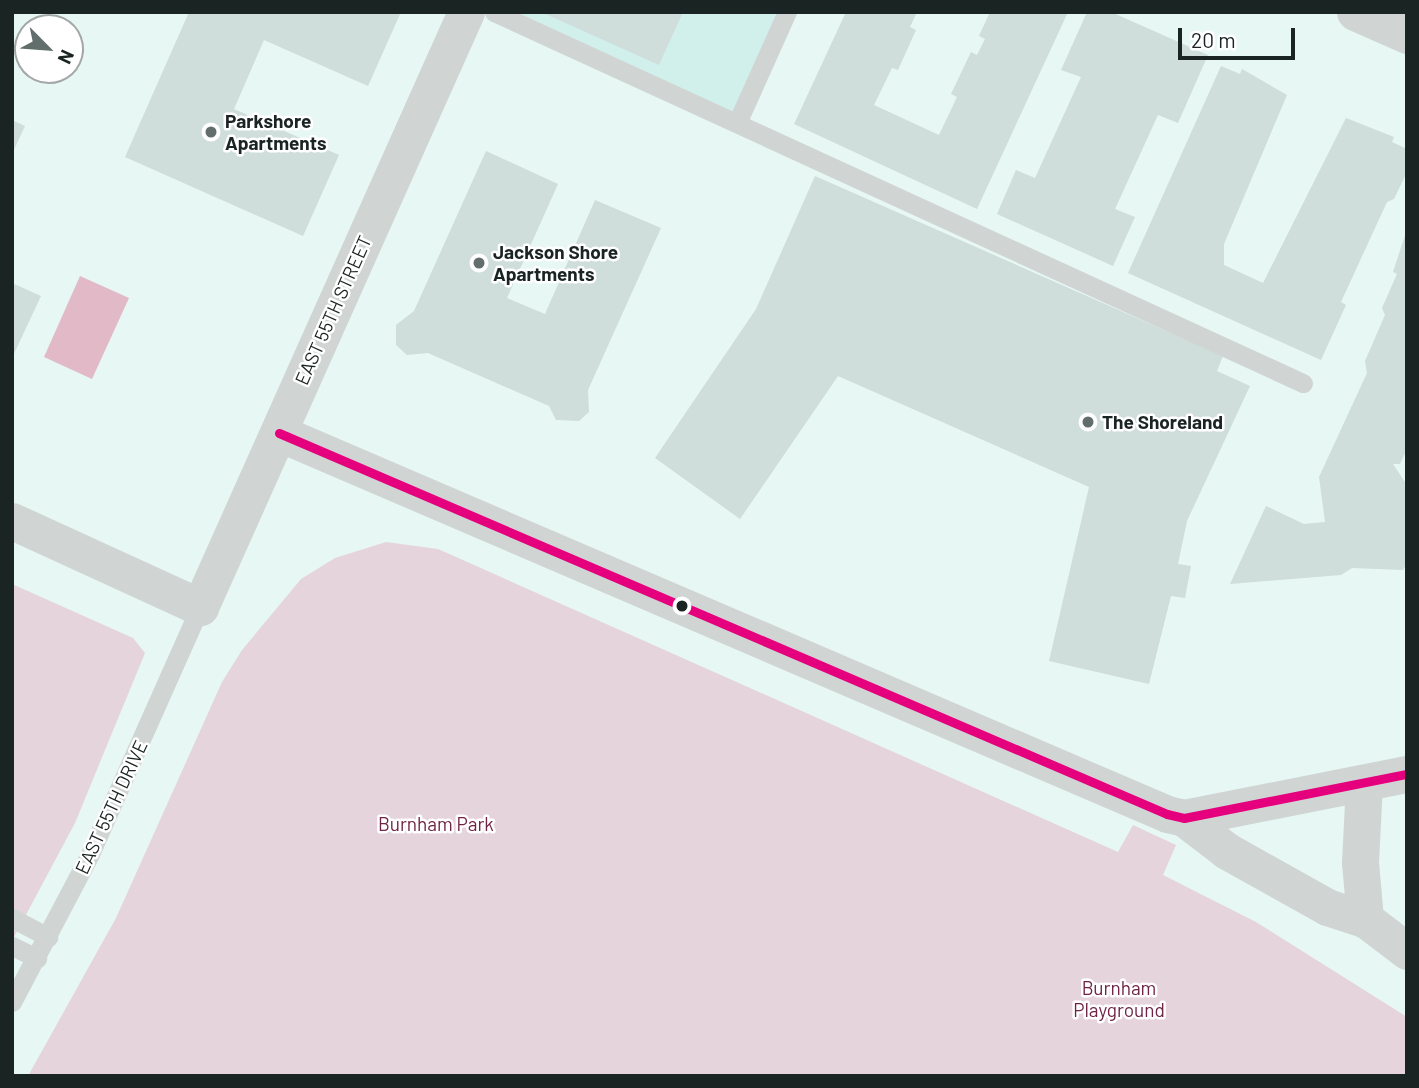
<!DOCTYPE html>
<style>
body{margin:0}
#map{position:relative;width:1419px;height:1088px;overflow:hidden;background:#e6f7f4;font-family:Barlow,sans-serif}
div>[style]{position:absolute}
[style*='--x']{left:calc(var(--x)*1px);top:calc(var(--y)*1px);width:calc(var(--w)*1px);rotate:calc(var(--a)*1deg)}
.built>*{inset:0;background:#d2f0eb}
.green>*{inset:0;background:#e5d4db}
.water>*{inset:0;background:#e2b9c7}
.building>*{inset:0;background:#cfdddb}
.lane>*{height:19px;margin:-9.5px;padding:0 9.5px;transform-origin:9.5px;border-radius:9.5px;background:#d0d5d4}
.street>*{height:37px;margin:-18.5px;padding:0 18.5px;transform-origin:18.5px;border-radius:18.5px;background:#d0d5d4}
.bus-1>*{height:9px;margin:-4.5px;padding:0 4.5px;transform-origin:4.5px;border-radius:4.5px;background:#e5007d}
.dots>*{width:19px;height:19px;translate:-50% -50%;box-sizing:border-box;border:4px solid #fff;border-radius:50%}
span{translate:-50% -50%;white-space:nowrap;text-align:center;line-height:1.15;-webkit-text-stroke:5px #fff;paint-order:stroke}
.poi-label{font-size:19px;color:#1a2423;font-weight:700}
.left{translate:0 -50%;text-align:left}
.street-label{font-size:19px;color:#1a2423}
.park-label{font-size:19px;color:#702344}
.frame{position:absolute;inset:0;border:14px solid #1a2423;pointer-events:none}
.north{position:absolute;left:14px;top:14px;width:70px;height:70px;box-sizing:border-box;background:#fff;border:2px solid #a3a7a7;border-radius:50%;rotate:115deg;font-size:19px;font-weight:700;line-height:28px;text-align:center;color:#1a2423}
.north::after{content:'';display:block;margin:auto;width:24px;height:32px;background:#616e6c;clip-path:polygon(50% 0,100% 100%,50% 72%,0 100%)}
.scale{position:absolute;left:1178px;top:28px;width:117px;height:32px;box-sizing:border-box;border:4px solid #1a2423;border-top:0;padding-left:9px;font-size:21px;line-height:24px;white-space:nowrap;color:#1a2423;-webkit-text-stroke:5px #fff;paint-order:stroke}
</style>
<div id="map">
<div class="built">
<div style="clip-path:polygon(522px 12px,788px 12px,737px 123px,517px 22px)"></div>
</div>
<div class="green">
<div style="clip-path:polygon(386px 542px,438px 549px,1118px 852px,1133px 825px,1176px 845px,1163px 875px,1256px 922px,1407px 1017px,1407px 1076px,28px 1076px,116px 918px,222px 682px,242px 650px,301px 579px,335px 558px)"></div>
<div style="clip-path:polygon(12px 584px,133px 638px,145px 653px,75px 823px,12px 941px)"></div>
</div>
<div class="water">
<div style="clip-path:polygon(80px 276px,129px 298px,92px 379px,44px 357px)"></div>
</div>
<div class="building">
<div style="clip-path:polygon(189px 12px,401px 12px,368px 86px,264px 40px,234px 109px,339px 155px,303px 236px,125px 157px)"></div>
<div style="clip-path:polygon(541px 12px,683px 12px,659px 65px)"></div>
<div style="clip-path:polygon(846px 12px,917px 12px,910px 27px,916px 30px,898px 70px,892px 68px,874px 105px,939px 135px,957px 97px,951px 94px,971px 52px,977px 55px,985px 39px,979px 36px,990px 12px,1068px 12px,977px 209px,794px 124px)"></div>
<div style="clip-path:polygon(1087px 12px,1111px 12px,1208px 55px,1178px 123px,1158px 115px,1115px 209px,1135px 217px,1113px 266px,997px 214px,1016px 170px,1035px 178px,1081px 77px,1061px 70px)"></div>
<div style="clip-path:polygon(1221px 66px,1240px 74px,1242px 69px,1287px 95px,1224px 244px,1224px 265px,1263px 283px,1346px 118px,1394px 137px,1392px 142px,1407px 149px,1407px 172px,1394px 199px,1387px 202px,1341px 302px,1346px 305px,1321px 360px,1128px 273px)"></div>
<div style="clip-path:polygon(12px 120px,25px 126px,12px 154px)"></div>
<div style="clip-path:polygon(486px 151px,558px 184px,507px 298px,545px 314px,595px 200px,661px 228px,588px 390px,589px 412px,579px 421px,556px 420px,549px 406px,428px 353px,407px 355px,396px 345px,396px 325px,414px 311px)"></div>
<div style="clip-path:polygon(815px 176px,1223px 356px,1217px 371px,1250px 386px,1187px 521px,1178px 564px,1191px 566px,1185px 598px,1171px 596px,1149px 684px,1049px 661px,1089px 487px,838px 376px,740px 519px,655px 458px,756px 309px)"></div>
<div style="clip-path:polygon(1407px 229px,1407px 449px,1400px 464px,1393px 464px,1407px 485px,1407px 563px,1403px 570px,1352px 568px,1341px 575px,1230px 584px,1266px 506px,1304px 524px,1325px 522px,1319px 477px,1367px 373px,1365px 361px,1385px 315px,1382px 308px,1397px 274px,1393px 272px)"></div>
<div style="clip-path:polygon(12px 283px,41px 296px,12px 358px)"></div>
</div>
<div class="lane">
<div style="--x:494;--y:12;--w:890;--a:24.64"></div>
<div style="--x:737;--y:123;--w:122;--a:-65.8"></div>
<div style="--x:12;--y:918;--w:41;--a:27.8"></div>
<div style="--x:12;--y:946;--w:28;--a:26"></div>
<div style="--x:12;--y:1002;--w:167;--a:-62.2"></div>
<div style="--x:90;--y:854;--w:270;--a:-66"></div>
</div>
<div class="street">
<div style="--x:1355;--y:12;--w:57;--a:23.9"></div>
<div style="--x:279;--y:433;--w:966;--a:23.22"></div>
<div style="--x:1167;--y:814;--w:17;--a:13"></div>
<div style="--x:1184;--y:818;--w:227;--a:-11.2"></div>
<div style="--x:12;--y:521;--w:207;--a:24.6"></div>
<div style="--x:200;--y:607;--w:652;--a:-65.91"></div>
<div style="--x:1364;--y:783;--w:79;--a:92.9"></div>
<div style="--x:1360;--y:862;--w:57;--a:85"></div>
<div style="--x:1365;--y:919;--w:53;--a:37.3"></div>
<div style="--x:1184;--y:818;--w:54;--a:37.5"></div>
<div style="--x:1227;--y:851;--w:115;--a:29.2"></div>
<div style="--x:1327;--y:907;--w:40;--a:18"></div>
</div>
<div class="bus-1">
<div style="--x:279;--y:433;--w:966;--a:23.22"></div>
<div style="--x:1167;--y:814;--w:17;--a:13"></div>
<div style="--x:1184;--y:818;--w:227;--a:-11.2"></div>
</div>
<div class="dots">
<div style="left:211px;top:132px;background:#616e6c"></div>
<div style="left:479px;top:263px;background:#616e6c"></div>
<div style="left:1088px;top:422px;background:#616e6c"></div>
<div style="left:682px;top:606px;background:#1a2423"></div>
</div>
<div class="poi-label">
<span class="left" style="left:225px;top:132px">Parkshore<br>Apartments</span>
<span class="left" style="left:493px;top:263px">Jackson Shore<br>Apartments</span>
<span class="left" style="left:1102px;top:422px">The Shoreland</span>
</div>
<div class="street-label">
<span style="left:333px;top:310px;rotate:-66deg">EAST 55TH STREET</span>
<span style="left:111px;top:807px;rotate:-65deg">EAST 55TH DRIVE</span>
</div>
<div class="park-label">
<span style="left:436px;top:824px">Burnham Park</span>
<span style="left:1119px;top:999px">Burnham<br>Playground</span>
</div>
<div class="frame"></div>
<div class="north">N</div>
<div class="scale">20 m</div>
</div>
